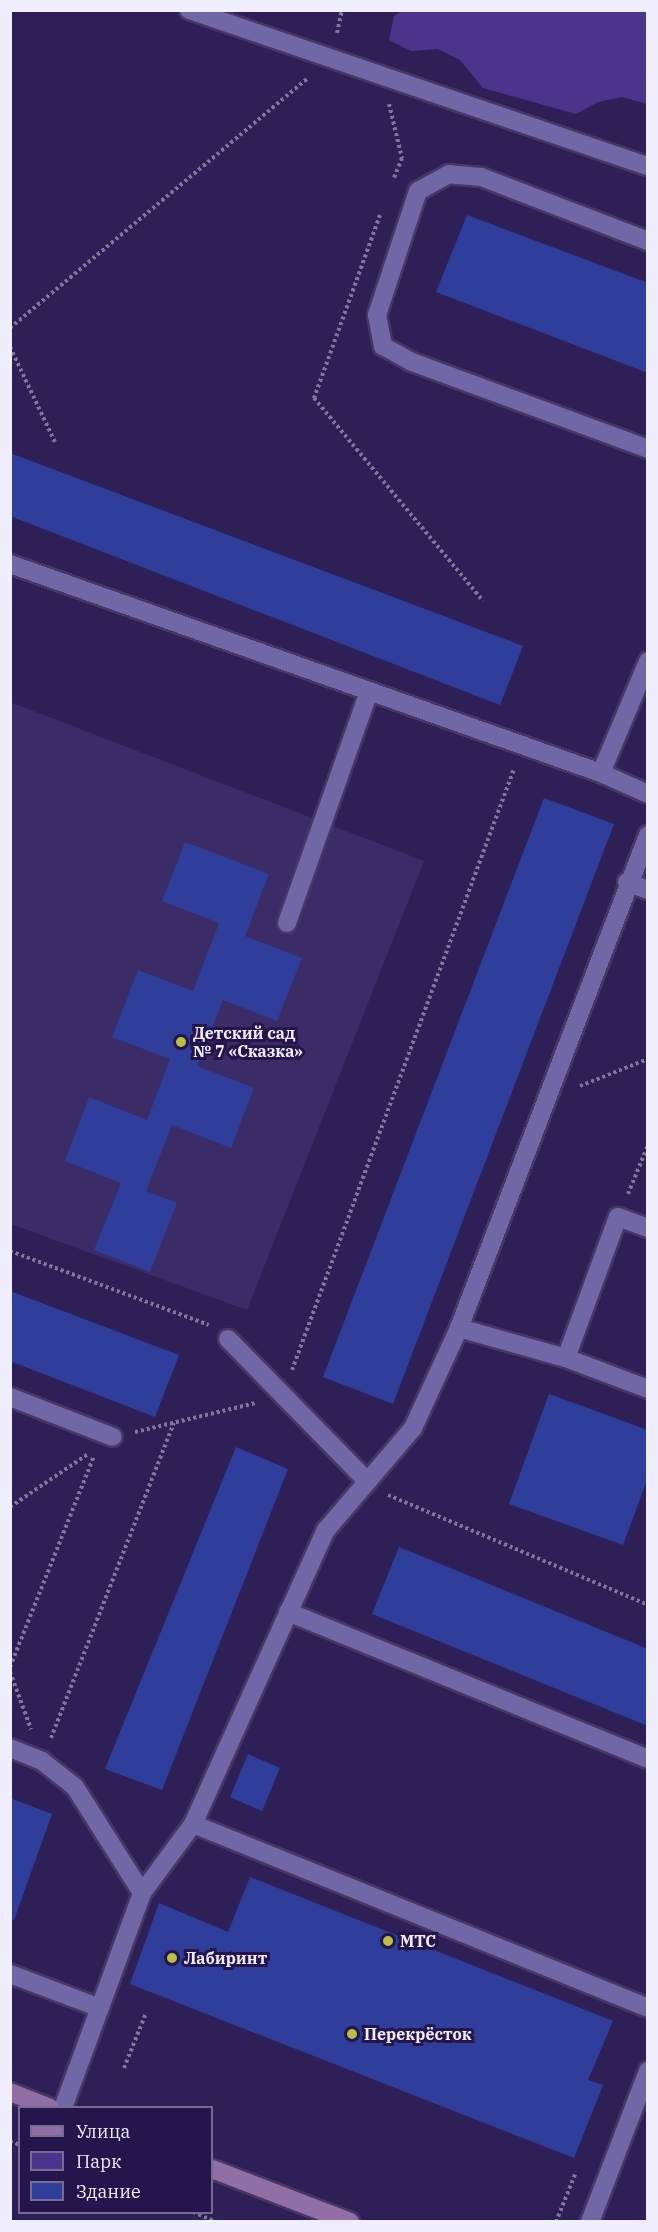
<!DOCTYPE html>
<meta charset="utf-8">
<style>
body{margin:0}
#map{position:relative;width:658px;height:2232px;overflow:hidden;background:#2e2057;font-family:"IBM Plex Serif",serif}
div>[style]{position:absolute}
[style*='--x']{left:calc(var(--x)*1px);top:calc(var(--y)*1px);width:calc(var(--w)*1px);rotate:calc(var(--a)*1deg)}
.built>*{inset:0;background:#3b2b67}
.green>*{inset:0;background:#4b348b}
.building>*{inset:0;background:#2f3e9b}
.path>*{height:4px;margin-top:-2px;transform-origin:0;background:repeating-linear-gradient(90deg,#7f769c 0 3px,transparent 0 6px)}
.roads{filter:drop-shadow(2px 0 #473765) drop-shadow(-2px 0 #473765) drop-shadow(0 2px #473765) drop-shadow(0 -2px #473765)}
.service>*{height:18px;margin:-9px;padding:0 9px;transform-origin:9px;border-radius:9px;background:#7267a6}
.secondary>*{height:18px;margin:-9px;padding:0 9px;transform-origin:9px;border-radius:9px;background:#926ea7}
.dots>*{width:16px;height:16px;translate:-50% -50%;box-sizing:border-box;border:3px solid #24154c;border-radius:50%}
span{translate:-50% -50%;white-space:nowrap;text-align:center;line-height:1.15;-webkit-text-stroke:6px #24154c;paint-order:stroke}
.poi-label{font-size:16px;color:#f0eefc;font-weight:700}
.left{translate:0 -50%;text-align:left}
.frame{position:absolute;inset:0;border:12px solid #f0eefc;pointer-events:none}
.legend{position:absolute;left:18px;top:2106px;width:195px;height:108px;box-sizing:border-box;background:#24154c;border:2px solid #766c92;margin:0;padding:8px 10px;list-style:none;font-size:18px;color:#f0eefc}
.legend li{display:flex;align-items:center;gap:12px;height:30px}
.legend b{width:30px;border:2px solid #766c92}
</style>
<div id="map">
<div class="built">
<div style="clip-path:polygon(10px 702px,424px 861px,247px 1310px,11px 1224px)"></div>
</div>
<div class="green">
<div style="clip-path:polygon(402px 11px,647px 11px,647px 104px,622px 97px,598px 102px,576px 114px,483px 88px,460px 60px,438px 49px,411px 51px,389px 40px,394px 16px)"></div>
</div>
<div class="building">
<div style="clip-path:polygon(467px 215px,648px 283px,648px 373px,436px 292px)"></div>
<div style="clip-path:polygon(10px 453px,523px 646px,500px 705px,10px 516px)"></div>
<div style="clip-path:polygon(544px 798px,614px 824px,393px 1404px,323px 1377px)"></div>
<div style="clip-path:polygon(185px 842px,269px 874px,245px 936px,302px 958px,277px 1021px,223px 1000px,197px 1066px,254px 1088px,231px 1148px,172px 1125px,146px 1191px,177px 1203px,150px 1272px,94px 1250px,121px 1183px,65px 1161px,89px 1097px,147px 1120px,170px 1059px,112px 1037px,138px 970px,193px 991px,219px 923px,162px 901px)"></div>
<div style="clip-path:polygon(10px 1291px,179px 1355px,155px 1417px,10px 1361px)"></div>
<div style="clip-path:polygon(549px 1394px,648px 1430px,648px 1477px,623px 1545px,509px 1504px)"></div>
<div style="clip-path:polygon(236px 1447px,288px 1469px,162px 1790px,105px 1769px)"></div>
<div style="clip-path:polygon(399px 1547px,648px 1649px,648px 1726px,372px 1614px)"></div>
<div style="clip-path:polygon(248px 1754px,280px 1768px,262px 1811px,230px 1797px)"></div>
<div style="clip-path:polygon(10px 1798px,52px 1814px,14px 1920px,10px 1919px)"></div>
<div style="clip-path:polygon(250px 1877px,613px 2021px,588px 2080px,603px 2085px,574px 2158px,130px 1984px,159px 1903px,228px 1932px)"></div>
</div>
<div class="path">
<div style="--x:337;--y:33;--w:24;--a:-78"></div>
<div style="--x:389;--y:104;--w:56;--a:76.5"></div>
<div style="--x:402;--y:158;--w:24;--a:112"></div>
<div style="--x:380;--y:215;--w:195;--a:109.8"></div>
<div style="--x:314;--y:398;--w:264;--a:50.2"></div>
<div style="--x:10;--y:328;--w:390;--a:-40"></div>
<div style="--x:10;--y:347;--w:105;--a:64.7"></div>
<div style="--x:580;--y:1086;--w:73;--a:-21.7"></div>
<div style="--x:628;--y:1194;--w:53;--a:-67.8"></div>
<div style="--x:10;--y:1251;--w:212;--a:20.4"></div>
<div style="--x:292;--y:1370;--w:641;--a:-69.73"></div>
<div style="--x:135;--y:1432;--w:124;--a:-13.5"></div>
<div style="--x:388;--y:1495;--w:282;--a:22.9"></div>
<div style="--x:10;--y:1507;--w:94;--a:-34.2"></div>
<div style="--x:10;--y:1667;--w:227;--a:-68.3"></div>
<div style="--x:10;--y:1672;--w:61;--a:69.8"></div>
<div style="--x:51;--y:1738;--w:338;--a:-68.7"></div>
<div style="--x:124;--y:2068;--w:59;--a:-68.2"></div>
<div style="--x:10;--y:2141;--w:11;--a:22"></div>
<div style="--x:193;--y:2212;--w:25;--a:23"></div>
<div style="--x:556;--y:2222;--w:54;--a:-68.2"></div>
</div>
<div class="roads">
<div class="service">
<div style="--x:189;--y:10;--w:485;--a:18.8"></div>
<div style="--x:648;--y:241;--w:179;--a:-159"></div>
<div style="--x:481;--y:177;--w:32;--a:-175"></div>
<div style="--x:449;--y:174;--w:35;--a:151"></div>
<div style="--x:418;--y:191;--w:131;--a:108.3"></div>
<div style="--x:377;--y:315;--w:32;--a:79"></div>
<div style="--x:383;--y:346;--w:33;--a:29"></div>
<div style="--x:412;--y:362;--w:252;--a:20.2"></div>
<div style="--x:10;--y:564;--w:627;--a:19.48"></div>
<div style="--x:601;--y:773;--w:51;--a:24.1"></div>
<div style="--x:601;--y:773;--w:121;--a:-67.2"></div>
<div style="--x:627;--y:882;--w:22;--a:21"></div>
<div style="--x:287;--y:923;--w:245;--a:-70.5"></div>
<div style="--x:459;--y:1328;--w:111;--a:15.7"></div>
<div style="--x:566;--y:1358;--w:88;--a:20.7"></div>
<div style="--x:228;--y:1339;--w:199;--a:45.6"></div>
<div style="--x:566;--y:1358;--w:150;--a:-69.8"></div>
<div style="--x:618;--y:1217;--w:32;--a:20"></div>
<div style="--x:10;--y:1397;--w:110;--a:21.2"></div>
<div style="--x:288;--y:1612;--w:389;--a:22.2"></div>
<div style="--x:10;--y:1748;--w:35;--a:22"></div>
<div style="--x:42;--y:1761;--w:42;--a:38.2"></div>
<div style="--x:75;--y:1787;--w:125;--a:57.7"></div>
<div style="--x:193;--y:1824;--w:323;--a:-65.7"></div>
<div style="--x:326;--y:1530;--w:134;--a:-49.5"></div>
<div style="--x:413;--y:1428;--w:110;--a:-65.3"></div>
<div style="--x:459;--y:1328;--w:528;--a:-69.02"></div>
<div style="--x:10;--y:1974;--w:96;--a:20.7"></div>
<div style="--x:63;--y:2108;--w:229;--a:-69.8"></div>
<div style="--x:142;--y:1893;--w:86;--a:-53.5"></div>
<div style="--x:193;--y:1824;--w:491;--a:22"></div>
<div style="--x:590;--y:2222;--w:162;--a:-69"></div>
</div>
<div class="secondary">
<div style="--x:10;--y:2092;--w:43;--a:21.8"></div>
<div style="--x:212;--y:2169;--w:148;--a:21"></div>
</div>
</div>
<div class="dots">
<div style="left:181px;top:1042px;background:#bbc044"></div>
<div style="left:388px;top:1941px;background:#bbc044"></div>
<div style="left:172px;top:1958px;background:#bbc044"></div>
<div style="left:352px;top:2034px;background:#bbc044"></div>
</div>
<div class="poi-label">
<span class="left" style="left:193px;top:1042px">Детский сад<br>№ 7 «Сказка»</span>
<span class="left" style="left:400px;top:1941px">МТС</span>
<span class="left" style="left:184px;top:1958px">Лабиринт</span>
<span class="left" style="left:364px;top:2034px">Перекрёсток</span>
</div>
<div class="frame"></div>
<ul class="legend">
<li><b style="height:8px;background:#926ea7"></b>Улица</li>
<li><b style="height:16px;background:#4b348b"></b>Парк</li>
<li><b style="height:16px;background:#2f3e9b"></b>Здание</li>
</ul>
</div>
